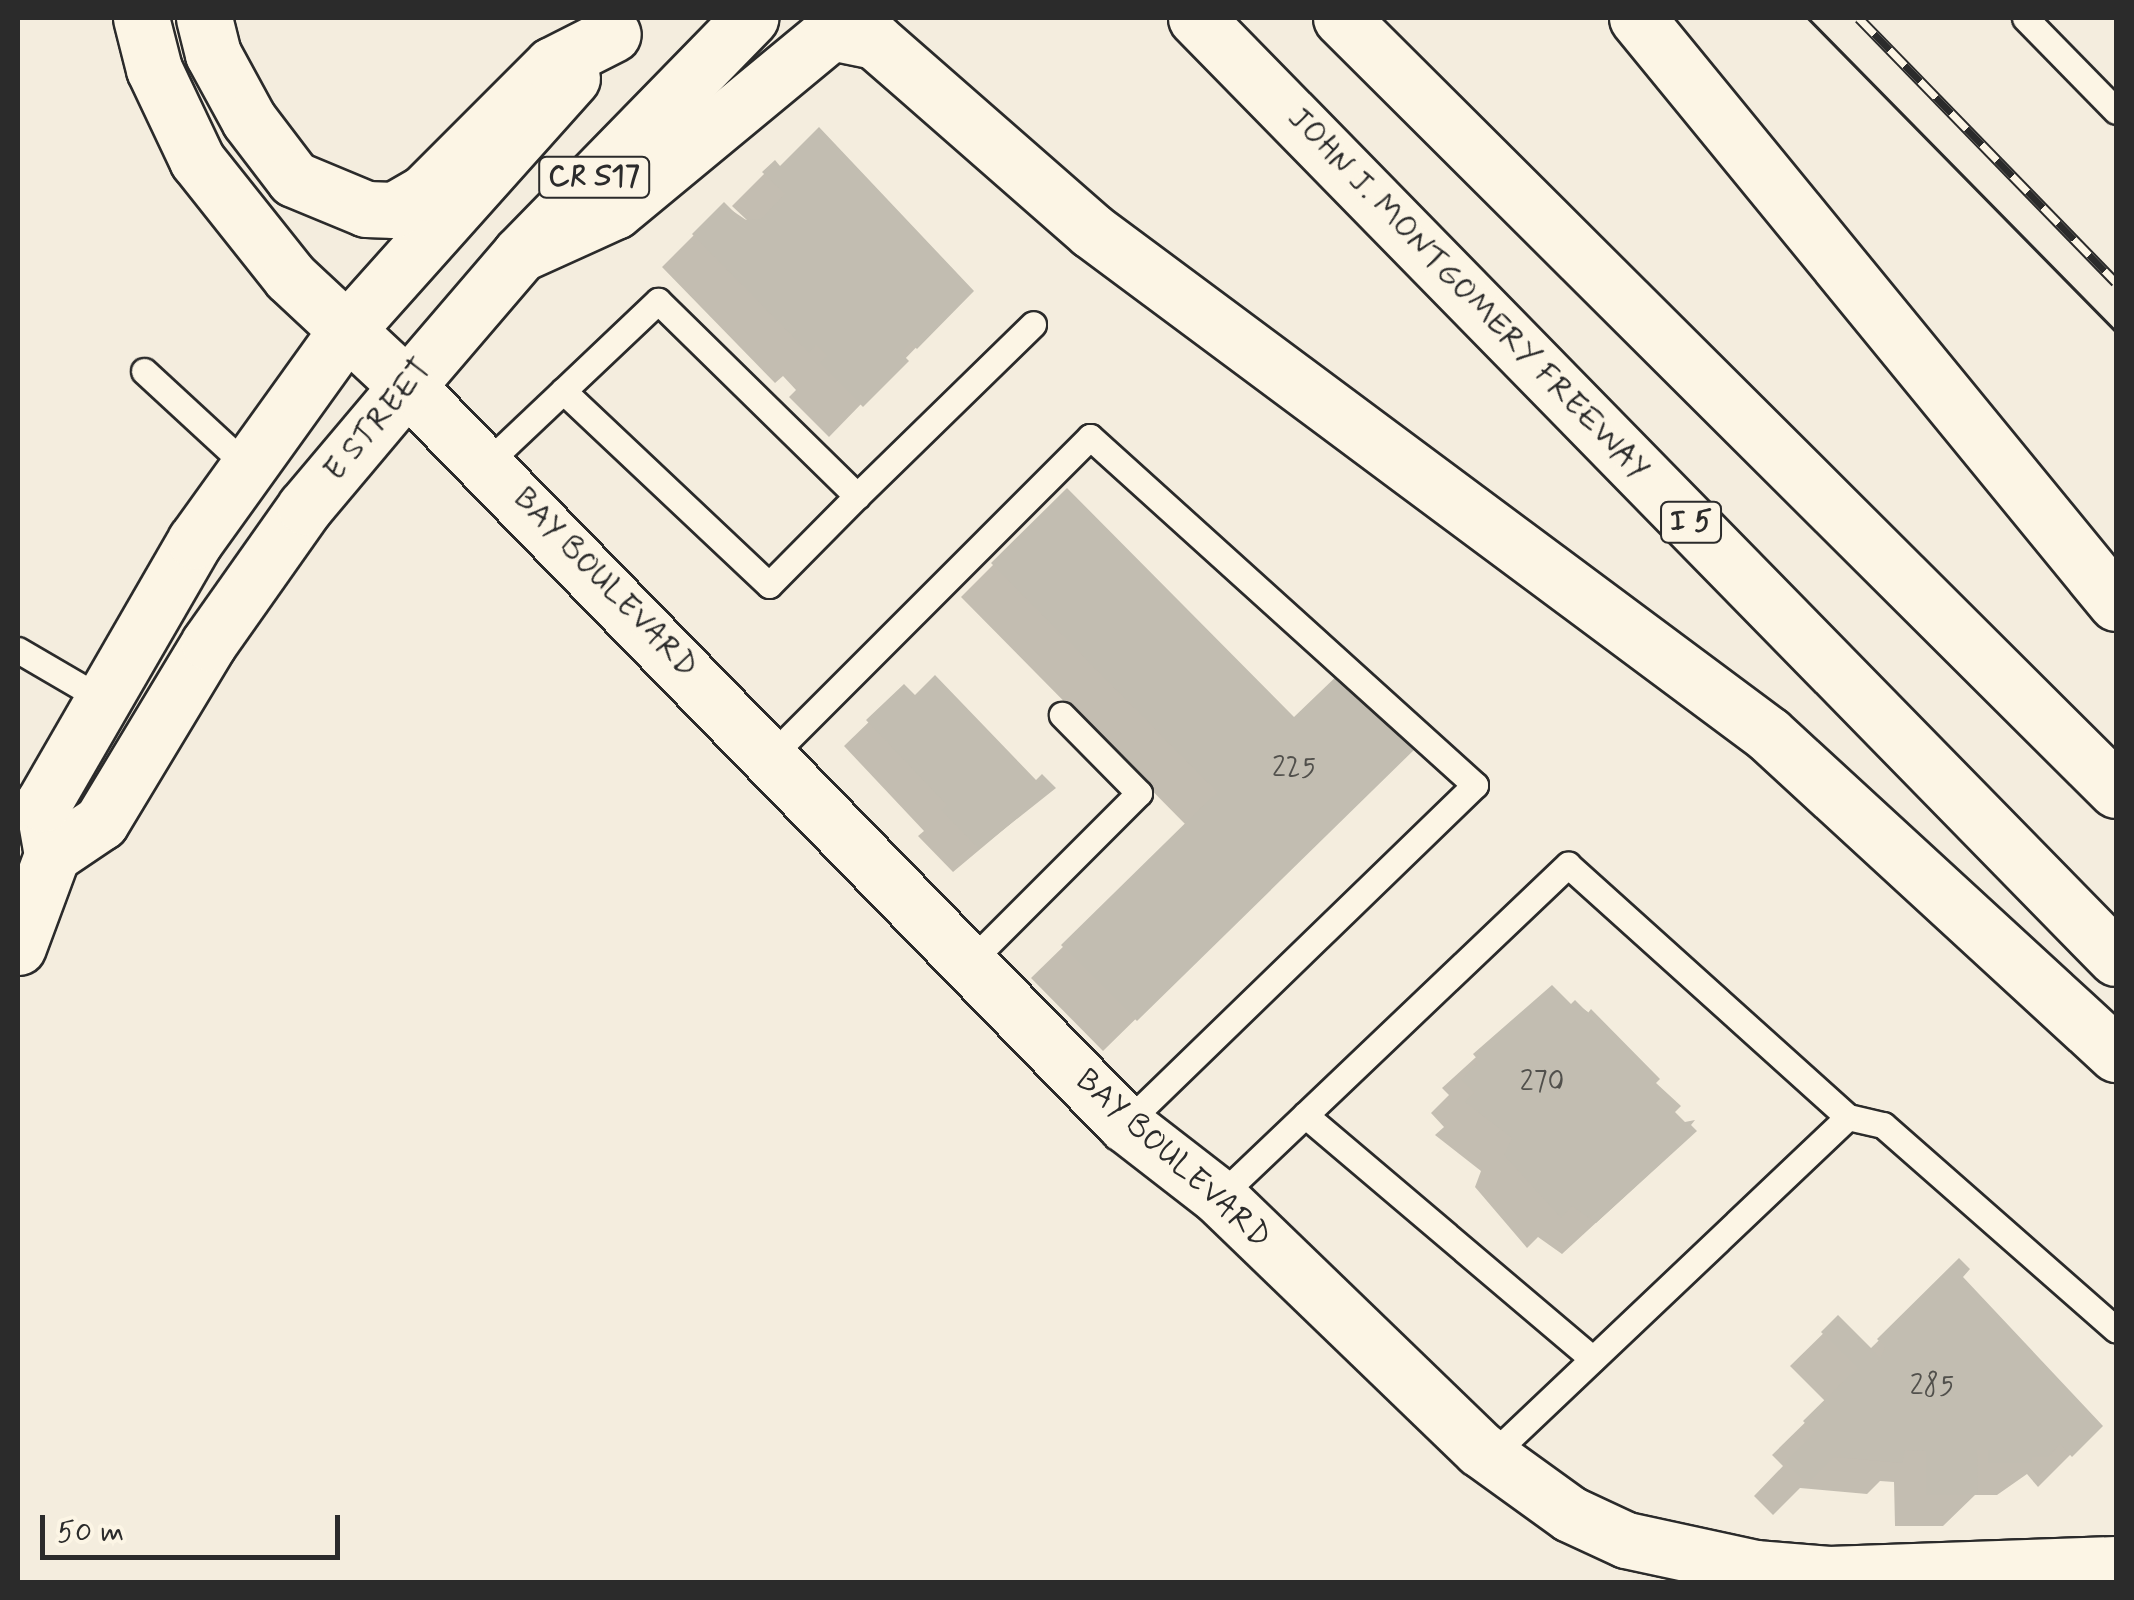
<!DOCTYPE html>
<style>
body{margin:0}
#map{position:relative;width:2134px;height:1600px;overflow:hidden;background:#f4edde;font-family:Mynerve,sans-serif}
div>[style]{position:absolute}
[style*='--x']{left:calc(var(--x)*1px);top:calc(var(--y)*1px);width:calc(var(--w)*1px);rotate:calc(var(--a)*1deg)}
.shadow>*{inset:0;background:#0003}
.building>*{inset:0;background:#c2bdb1}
.roads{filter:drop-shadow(2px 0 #2b2b2b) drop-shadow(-2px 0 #2b2b2b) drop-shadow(0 2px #2b2b2b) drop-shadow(0 -2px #2b2b2b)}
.lane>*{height:25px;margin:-12.5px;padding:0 12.5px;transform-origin:12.5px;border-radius:12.5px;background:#fcf5e5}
.secondary>*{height:55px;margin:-27.5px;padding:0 27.5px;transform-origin:27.5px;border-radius:27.5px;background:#fcf5e5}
.primary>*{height:55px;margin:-27.5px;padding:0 27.5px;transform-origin:27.5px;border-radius:27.5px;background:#fcf5e5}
.highway>*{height:55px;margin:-27.5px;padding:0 27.5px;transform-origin:27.5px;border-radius:27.5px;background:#fcf5e5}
.tram>*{height:2.5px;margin:-1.25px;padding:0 1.25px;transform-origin:1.25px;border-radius:1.25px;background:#2b2b2b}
.rail>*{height:11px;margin-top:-5.5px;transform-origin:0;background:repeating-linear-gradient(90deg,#fcf5e5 0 22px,#2b2b2b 0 44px);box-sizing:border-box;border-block:2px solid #2b2b2b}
span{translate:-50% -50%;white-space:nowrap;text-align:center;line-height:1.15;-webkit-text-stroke:10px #fcf5e5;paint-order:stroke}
.number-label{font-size:28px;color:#51504c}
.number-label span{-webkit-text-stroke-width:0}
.shield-label span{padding:2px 8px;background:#fcf5e5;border:2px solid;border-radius:8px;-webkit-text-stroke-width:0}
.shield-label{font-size:30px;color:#2b2b2b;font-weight:700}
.street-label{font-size:32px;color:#2b2b2b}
.frame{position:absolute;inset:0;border:20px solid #2b2b2b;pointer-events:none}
.scale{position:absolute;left:40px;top:1515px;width:300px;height:45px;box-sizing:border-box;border:5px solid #2b2b2b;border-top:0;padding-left:12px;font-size:30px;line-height:35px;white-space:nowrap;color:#2b2b2b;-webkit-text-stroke:8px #fcf5e5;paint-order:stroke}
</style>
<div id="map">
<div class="shadow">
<div style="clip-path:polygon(775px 163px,971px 291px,829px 437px,789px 397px,796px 390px,783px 376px,775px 383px,662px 267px,724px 205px,749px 222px,732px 206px)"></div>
<div style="clip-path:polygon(1067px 491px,1294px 721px,1414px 746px,1103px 1051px,1031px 978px,1187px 826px,961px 597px)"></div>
<div style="clip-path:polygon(904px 688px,1036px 784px,1053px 788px,953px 872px,918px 836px,924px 831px,844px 746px)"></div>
<div style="clip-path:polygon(1552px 988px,1571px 1007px,1575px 1003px,1588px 1012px,1657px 1079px,1652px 1084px,1672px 1112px,1661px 1163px,1562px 1254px,1538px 1237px,1527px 1248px,1475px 1187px,1481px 1171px,1435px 1135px,1444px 1127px,1431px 1113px,1449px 1095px,1442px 1088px)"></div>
<div style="clip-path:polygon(1959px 1262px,1959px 1277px,2099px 1426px,2038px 1487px,2027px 1474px,1997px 1495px,1975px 1495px,1943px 1526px,1895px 1526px,1894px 1482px,1880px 1481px,1867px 1494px,1800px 1488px,1773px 1515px,1754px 1496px,1783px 1466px,1772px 1455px,1826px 1402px,1790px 1366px,1838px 1319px,1869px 1350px)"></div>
</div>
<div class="building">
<div style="clip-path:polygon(819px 127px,974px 291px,917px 349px,911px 343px,901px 353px,909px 361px,863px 407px,819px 363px,827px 356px,816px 345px,809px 353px,692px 234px,724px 202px,742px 220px,761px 219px,785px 194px,762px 172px,775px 160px,780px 166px)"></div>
<div style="clip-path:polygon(1067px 488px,1294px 717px,1343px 670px,1418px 746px,1137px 1021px,1061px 945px,1217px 792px,991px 563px)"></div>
<div style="clip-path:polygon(935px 675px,1036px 780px,1042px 774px,1056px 788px,979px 849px,941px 810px,947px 805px,866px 720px,904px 684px,915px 695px)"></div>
<div style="clip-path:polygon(1552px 985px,1571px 1004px,1575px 1000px,1588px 1013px,1591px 1009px,1660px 1079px,1656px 1083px,1681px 1106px,1675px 1112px,1685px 1122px,1695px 1120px,1691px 1125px,1697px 1131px,1596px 1223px,1572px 1206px,1561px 1218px,1504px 1155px,1512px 1138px,1465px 1102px,1474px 1093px,1461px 1080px,1479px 1061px,1473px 1054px)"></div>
<div style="clip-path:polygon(1959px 1258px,1970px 1269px,1963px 1277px,2103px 1426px,2072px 1457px,2060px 1444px,2048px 1457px,2032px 1457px,2032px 1463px,1988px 1463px,1988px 1450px,1977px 1450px,1978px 1495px,1926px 1495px,1926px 1451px,1905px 1450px,1902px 1463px,1835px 1457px,1807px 1485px,1784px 1462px,1814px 1432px,1803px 1421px,1857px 1368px,1821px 1332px,1838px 1315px,1881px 1358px,1885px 1347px,1877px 1339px)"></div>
</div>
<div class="roads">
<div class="lane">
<div style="--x:2025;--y:18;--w:130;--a:45.6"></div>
<div style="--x:144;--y:371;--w:139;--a:42.7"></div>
<div style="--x:488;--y:462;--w:103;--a:-43.4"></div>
<div style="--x:563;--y:391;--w:131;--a:-43.5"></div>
<div style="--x:658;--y:301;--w:279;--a:44.4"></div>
<div style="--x:857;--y:496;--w:125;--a:134.7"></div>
<div style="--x:769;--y:585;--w:283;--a:-136.7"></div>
<div style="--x:857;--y:496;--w:246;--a:-44.3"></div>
<div style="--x:18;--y:650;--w:95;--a:30.3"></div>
<div style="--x:771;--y:756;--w:451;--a:-45"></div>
<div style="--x:1090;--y:437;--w:519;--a:42.11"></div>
<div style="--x:1475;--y:785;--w:487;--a:135.9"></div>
<div style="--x:970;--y:962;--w:239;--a:-45"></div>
<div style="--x:1139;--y:793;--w:110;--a:-134.6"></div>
<div style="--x:1305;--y:1115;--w:377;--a:40.3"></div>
<div style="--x:1848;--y:1117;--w:36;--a:13"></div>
<div style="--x:1883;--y:1125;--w:310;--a:41.3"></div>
<div style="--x:1219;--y:1197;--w:482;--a:-43.6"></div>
<div style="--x:1568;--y:865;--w:377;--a:42"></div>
<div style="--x:1848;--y:1117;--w:492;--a:136.5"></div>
</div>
<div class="secondary">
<div style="--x:52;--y:855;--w:59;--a:-34"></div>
<div style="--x:101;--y:822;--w:209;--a:-58.9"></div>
<div style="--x:209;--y:643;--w:166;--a:-54.8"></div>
<div style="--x:305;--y:507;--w:158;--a:-49.9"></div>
<div style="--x:407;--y:386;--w:1030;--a:45.79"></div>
<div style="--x:1125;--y:1124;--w:119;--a:37.8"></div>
<div style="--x:1219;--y:1197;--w:363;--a:44"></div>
<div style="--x:1480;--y:1449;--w:111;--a:35.8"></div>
<div style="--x:1570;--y:1514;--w:62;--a:24.9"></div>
<div style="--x:1626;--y:1540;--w:132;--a:12.2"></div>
<div style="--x:1755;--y:1568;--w:74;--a:4.6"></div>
<div style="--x:1829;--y:1574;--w:287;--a:-2"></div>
<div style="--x:18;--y:947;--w:98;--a:-69.7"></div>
<div style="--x:52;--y:855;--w:52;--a:-100"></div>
<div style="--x:43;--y:804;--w:304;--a:-60"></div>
<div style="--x:195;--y:541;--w:259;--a:-54.3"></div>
</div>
<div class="primary">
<div style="--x:346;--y:331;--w:339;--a:-48.2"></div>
<div style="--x:407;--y:386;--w:174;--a:-49.4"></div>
<div style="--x:520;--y:254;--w:330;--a:-45.7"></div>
</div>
<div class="highway">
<div style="--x:141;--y:18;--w:53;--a:75.7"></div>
<div style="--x:154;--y:69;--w:101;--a:64.7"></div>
<div style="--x:197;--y:160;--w:149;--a:51.5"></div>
<div style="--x:290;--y:277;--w:160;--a:43"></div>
<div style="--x:204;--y:18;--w:37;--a:76"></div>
<div style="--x:213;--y:54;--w:75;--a:61.4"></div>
<div style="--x:249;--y:120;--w:74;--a:52.7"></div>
<div style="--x:294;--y:179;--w:78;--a:22.6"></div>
<div style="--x:366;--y:209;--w:28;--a:2"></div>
<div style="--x:394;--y:210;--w:34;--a:-30"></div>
<div style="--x:424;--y:193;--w:181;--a:-45"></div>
<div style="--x:552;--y:65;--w:68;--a:-26.9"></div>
<div style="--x:1196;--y:18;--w:1315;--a:45.62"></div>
<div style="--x:1341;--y:18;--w:1094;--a:44.89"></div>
<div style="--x:1637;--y:18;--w:756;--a:50.69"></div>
<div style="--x:520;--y:254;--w:104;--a:-24.4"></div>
<div style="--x:615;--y:211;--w:281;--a:-39.6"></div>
<div style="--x:831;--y:32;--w:45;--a:11.6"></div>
<div style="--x:875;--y:41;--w:288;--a:41.2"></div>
<div style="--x:1092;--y:231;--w:843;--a:36.65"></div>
<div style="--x:1768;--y:734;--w:473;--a:42.6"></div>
</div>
</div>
<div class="tram">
<div style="--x:1808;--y:18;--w:439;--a:45.5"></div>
</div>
<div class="rail">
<div style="--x:1859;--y:18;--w:368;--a:45.8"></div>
</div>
<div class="number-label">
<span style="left:1294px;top:769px">225</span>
<span style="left:1542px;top:1083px">270</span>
<span style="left:1932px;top:1387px">285</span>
</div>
<div class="shield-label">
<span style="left:594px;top:177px">CR S17</span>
<span style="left:1691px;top:522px">I 5</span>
</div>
<div class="street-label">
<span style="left:1468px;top:294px;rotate:46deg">JOHN J. MONTGOMERY FREEWAY</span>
<span style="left:378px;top:420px;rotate:-50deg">E STREET</span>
<span style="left:605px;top:583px;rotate:46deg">BAY BOULEVARD</span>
<span style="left:1173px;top:1159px;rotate:42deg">BAY BOULEVARD</span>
</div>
<div class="frame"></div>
<div class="scale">50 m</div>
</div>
